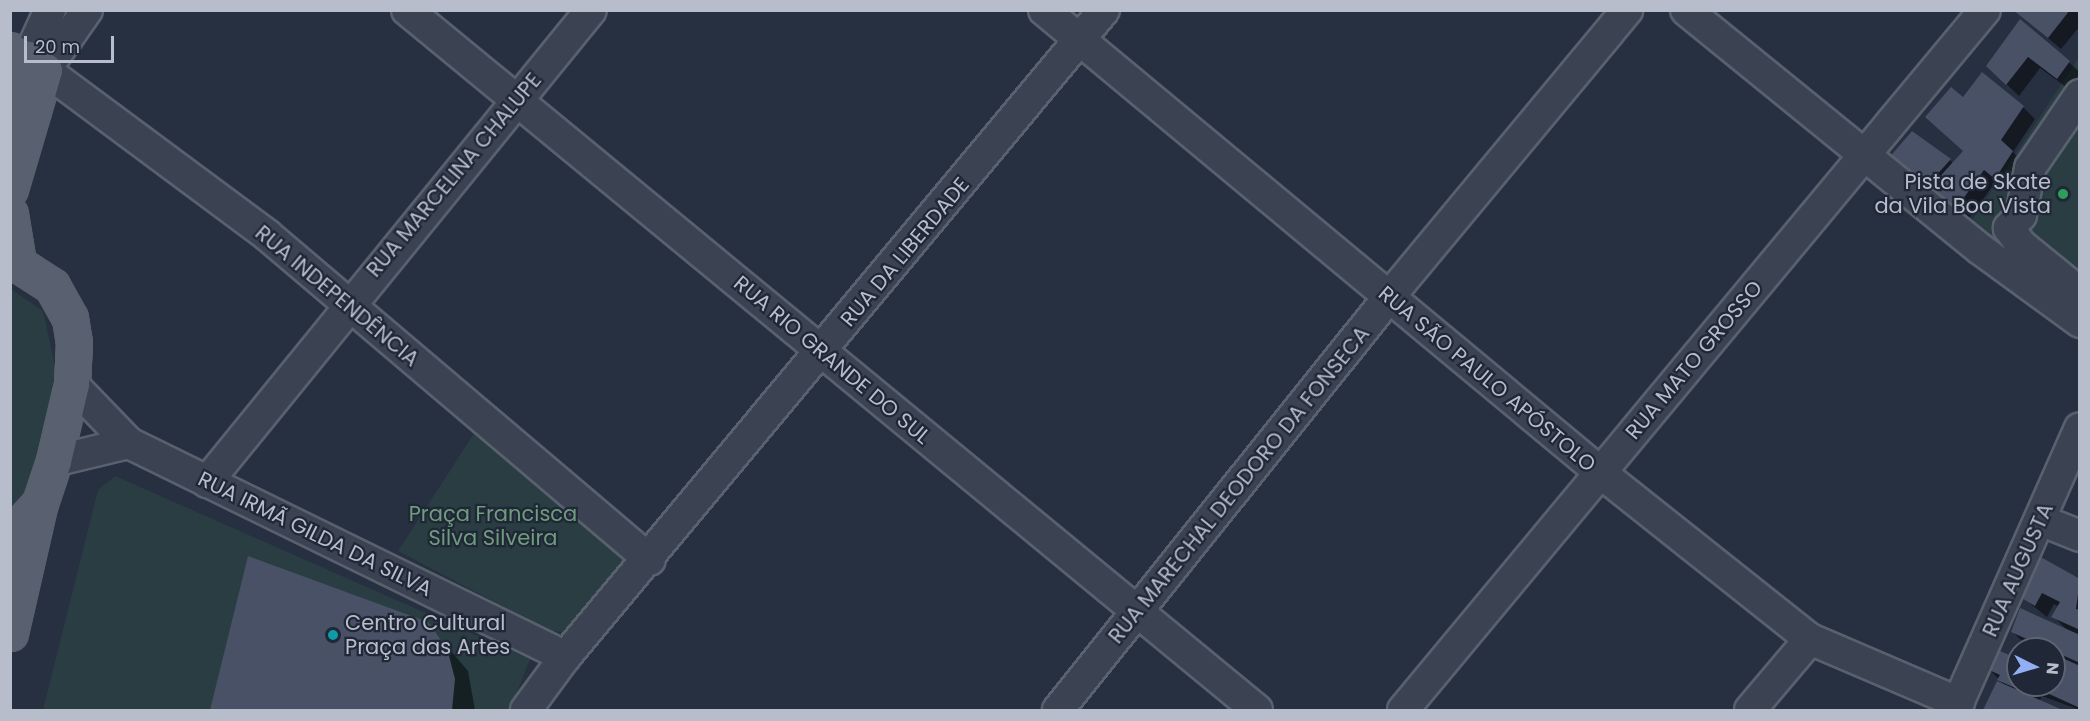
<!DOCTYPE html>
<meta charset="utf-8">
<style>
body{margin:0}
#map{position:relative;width:2090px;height:721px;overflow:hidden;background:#273041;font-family:Poppins,sans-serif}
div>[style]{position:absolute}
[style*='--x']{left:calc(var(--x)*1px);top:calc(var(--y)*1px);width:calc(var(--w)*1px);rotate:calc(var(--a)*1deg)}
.green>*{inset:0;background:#293d42}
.shadow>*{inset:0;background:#0007}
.building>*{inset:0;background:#485165}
.roads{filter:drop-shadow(2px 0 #59606e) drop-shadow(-2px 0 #59606e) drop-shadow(0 2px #59606e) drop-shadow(0 -2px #59606e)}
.minor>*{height:30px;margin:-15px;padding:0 15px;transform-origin:15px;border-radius:15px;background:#3b4251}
.major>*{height:33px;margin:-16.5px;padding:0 16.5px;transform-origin:16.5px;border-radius:16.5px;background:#596171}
.dots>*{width:16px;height:16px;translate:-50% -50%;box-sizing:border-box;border:3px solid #202736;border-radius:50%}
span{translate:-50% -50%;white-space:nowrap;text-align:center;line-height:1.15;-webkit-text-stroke:4.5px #202736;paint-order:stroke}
.street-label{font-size:21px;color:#b8bdcb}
.poi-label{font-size:21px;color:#b8bdcb}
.right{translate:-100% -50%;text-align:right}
.left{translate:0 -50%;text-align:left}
.park-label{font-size:21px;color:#6f9b7e}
.frame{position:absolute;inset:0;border:12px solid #b8bdcb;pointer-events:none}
.north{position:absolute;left:2006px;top:637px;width:60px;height:60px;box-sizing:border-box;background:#202736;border:2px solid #5d6372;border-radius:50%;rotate:95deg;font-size:16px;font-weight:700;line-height:24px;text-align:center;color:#b8bdcb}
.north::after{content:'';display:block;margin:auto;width:21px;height:27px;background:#92aff6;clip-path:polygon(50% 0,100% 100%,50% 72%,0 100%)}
.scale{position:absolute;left:24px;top:36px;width:90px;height:27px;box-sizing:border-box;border:3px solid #b8bdcb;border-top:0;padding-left:8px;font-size:18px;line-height:21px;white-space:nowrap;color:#b8bdcb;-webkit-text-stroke:4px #202736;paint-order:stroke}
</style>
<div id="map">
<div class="green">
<div style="clip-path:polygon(2079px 57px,2079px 310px,1969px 225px)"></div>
<div style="clip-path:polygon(11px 289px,43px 311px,55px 366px,47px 436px,26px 492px,11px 508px)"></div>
<div style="clip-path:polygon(477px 429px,615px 539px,622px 561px,614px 581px,568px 633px,548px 630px,398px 551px)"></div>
<div style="clip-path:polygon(115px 476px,530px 659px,510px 710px,43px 710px,98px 490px)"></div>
</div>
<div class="shadow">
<div style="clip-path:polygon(2080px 10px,2080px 26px,2061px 49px,2016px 11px)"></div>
<div style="clip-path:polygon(2020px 21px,2080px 72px,2070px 90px,2040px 68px,2019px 96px,2000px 78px)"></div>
<div style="clip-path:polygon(1963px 99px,2023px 107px,2035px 119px,2013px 152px,2025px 164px,2008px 190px,1997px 180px,1964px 225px,1901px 172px,1950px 160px,1953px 164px,1964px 152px)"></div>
<div style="clip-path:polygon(249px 558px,427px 623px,468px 671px,475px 710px,211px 710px)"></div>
<div style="clip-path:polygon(2080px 580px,2080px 710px,2042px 696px,2039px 702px,2059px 710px,1985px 710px,1997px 683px,2006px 687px,1989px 669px,1999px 651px,2018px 659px,2018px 672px,2010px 667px,2008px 671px,2018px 676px,2018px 685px,2054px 685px,2054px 649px,2022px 649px,2025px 644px,2012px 631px,2069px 632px,2053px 616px,2059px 607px,2054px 604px,2047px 617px,2022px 597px)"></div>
</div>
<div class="building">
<div style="clip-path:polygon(2013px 10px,2070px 10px,2048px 38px)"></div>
<div style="clip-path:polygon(2020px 19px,2070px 61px,2057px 79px,2028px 57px,2006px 85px,1986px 66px)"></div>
<div style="clip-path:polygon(1982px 72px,2024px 106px,2001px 140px,2013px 151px,1995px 179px,1984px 170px,1952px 214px,1925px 193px,1963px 151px,1925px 117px,1951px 87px,1963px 97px)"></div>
<div style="clip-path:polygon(1912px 131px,1951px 159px,1925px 188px,1887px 160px)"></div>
<div style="clip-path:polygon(248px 556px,428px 622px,447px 648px,455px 679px,452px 710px,210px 710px)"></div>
<div style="clip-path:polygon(2039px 556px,2080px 579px,2076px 609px,2080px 610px,2080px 630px,2051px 617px,2060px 602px,2042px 593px,2035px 606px,2020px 597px)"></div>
<div style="clip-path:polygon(2020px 608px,2080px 635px,2080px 663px,2011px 632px)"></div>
<div style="clip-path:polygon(2025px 640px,2043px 649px,2021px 649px)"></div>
<div style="clip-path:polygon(1998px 650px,2016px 658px,2010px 670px,2018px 674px,2018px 685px,2054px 685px,2054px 654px,2080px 666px,2080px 708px,2029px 685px,2027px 693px,1997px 680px,2000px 675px,1987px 669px)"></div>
<div style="clip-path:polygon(2018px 655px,2018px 673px,2011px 670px)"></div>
<div style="clip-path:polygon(1997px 681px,2063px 710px,1983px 710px)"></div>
</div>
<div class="roads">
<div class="minor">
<div style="--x:87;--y:10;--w:73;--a:125"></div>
<div style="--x:45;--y:70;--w:277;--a:36.6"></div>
<div style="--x:267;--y:235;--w:502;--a:40.32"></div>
<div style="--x:407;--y:10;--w:1101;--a:39.47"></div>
<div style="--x:1044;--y:10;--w:724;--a:39.73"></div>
<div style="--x:1601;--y:473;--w:267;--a:38.5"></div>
<div style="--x:1810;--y:639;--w:162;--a:23.2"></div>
<div style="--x:1686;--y:10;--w:379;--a:39.1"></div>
<div style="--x:1980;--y:249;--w:124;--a:36.1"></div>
<div style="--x:28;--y:58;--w:53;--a:-65.4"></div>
<div style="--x:2080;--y:95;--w:88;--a:124.4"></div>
<div style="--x:2030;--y:168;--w:48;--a:100.8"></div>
<div style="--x:2021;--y:215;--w:18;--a:133"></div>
<div style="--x:2009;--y:228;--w:21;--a:55"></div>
<div style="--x:2021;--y:245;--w:76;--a:39.1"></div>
<div style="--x:72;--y:384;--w:82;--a:46"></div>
<div style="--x:129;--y:443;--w:486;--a:26.1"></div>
<div style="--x:54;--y:461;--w:77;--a:-13.5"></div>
<div style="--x:207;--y:482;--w:608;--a:-50.87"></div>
<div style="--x:2040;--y:520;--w:43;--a:21.8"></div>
<div style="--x:526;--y:710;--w:66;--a:-53.7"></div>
<div style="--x:565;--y:657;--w:842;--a:-50.2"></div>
<div style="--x:1058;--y:710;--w:529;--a:-51.29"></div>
<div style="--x:1389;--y:297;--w:373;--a:-50.3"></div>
<div style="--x:1403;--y:710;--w:910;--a:-50.26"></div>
<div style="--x:1750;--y:710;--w:93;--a:-49.8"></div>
<div style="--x:1955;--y:710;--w:308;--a:-66.1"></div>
</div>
<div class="major">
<div style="--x:10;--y:50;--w:40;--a:29.7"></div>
<div style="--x:45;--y:70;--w:124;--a:106.4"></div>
<div style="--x:10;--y:98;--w:44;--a:-65.8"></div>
<div style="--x:10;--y:214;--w:50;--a:80.7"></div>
<div style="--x:10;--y:259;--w:50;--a:32.7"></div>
<div style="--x:52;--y:286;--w:37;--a:61"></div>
<div style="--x:70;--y:318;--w:24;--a:81"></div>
<div style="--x:74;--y:342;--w:42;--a:92.7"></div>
<div style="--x:72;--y:384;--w:79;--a:103.2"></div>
<div style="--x:54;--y:461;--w:44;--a:108.4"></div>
<div style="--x:40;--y:503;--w:45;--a:132.3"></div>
<div style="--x:10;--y:633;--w:130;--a:-77.1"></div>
</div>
</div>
<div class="dots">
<div style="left:2063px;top:194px;background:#2e9e5b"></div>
<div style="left:333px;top:635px;background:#0f9aa8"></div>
</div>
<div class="street-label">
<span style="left:454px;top:175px;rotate:-50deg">RUA MARCELINA CHALUPE</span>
<span style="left:905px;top:252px;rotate:-50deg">RUA DA LIBERDADE</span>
<span style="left:337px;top:296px;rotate:40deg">RUA INDEPENDÊNCIA</span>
<span style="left:832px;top:360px;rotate:40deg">RUA RIO GRANDE DO SUL</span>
<span style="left:1694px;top:360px;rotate:-50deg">RUA MATO GROSSO</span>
<span style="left:1487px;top:379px;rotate:40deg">RUA SÃO PAULO APÓSTOLO</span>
<span style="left:1239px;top:485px;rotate:-51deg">RUA MARECHAL DEODORO DA FONSECA</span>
<span style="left:315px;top:534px;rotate:26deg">RUA IRMÃ GILDA DA SILVA</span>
<span style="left:2018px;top:570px;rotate:-66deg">RUA AUGUSTA</span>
</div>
<div class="poi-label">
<span class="right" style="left:2051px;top:194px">Pista de Skate<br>da Vila Boa Vista</span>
<span class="left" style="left:345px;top:635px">Centro Cultural<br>Praça das Artes</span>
</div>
<div class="park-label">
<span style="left:493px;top:526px">Praça Francisca<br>Silva Silveira</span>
</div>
<div class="frame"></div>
<div class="north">N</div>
<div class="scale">20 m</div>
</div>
